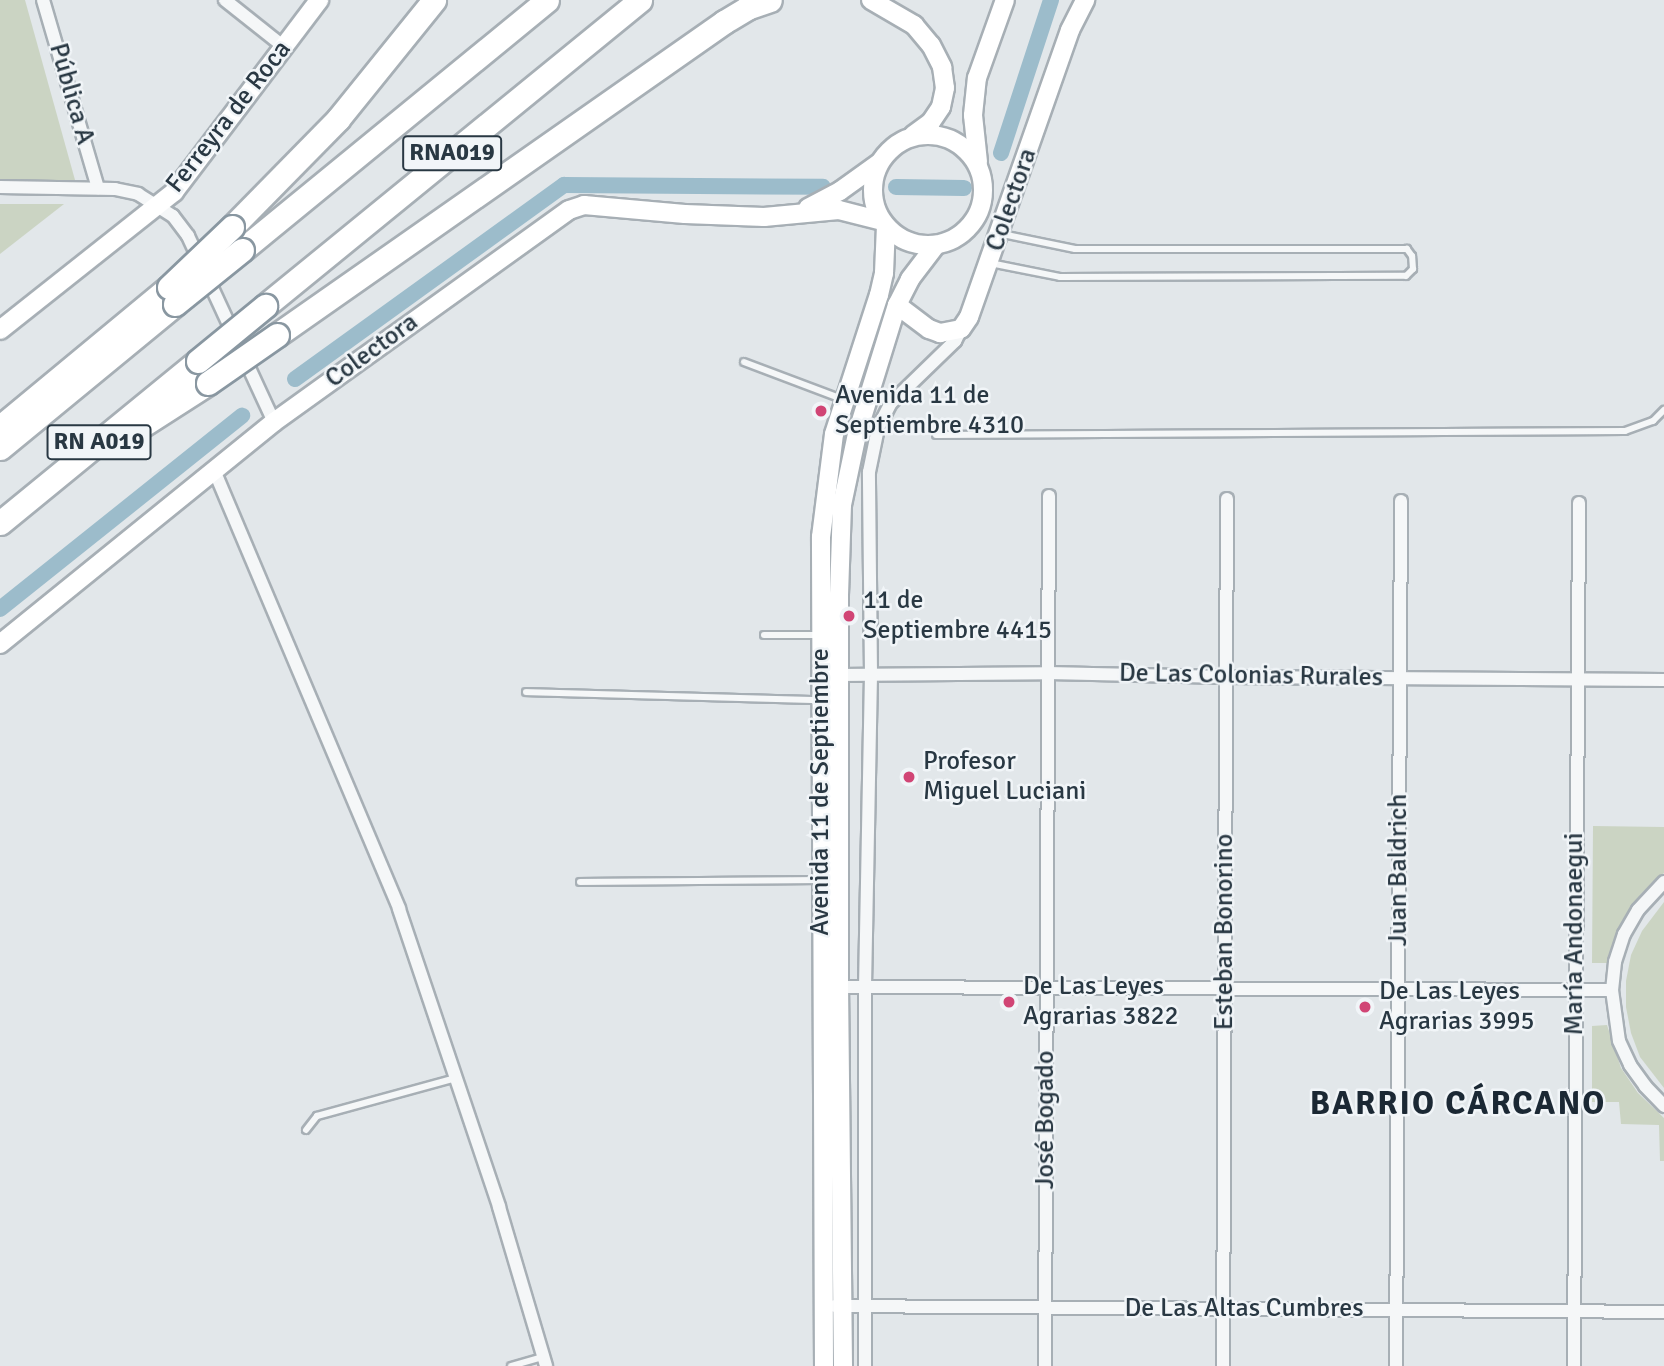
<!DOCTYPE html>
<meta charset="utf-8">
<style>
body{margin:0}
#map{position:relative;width:1664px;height:1366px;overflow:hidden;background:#e2e7ea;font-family:Signika,sans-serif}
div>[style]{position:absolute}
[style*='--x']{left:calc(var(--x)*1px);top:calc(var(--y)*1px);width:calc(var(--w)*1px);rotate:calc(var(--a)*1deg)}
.green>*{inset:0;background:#cbd4c3}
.canal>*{height:16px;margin:-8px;padding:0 8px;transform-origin:8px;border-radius:8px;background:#9cbccb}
.roads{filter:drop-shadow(2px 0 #a7afb5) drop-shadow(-2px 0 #a7afb5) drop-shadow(0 2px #a7afb5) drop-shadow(0 -2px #a7afb5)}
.lane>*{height:6px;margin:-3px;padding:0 3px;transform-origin:3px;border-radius:3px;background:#f5f7f8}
.street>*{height:12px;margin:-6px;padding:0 6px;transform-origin:6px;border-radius:6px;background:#f5f7f8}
.secondary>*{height:18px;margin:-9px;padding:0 9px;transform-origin:9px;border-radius:9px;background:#fff}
.secondary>.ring{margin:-9px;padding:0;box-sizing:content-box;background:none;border:18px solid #fff;border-radius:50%}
.highway>*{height:23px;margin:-11.5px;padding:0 11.5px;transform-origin:11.5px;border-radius:11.5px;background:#fff}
.bridges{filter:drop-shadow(2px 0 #8997a1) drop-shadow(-2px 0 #8997a1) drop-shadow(0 2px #8997a1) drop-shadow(0 -2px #8997a1)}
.highway-bridge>*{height:23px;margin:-11.5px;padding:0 11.5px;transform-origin:11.5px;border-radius:11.5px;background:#fff}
.dots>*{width:19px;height:19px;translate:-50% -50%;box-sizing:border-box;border:4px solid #f1f5f8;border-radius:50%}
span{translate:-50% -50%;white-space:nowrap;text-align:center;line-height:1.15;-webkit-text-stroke:5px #f1f5f8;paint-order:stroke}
.shield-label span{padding:2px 5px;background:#f1f5f8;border:2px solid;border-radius:5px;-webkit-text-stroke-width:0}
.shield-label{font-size:24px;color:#293843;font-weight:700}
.street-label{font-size:26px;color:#293843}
.poi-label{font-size:26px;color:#293843}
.left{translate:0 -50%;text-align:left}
.district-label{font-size:33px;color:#1b2834;font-weight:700;letter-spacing:2px}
</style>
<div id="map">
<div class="green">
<div style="clip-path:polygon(0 0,25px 0,75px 180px,0 180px)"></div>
<div style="clip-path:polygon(0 204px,64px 204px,0 254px)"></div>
<div style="clip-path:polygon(1593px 826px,1664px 827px,1664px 873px,1641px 894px,1623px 921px,1608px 963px,1592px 963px)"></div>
<div style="clip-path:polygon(1664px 902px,1664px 1088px,1640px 1057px,1631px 1033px,1626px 1007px,1626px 981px,1631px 955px,1642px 931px)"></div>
<div style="clip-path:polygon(1607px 1025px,1621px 1068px,1638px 1093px,1664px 1118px,1664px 1161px,1660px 1161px,1659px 1125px,1621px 1124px,1619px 1102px,1592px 1102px,1592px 1026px)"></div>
</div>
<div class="canal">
<div style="--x:1001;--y:153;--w:161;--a:-71.9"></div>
<div style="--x:896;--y:187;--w:68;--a:0.8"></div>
<div style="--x:295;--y:379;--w:332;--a:-35.8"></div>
<div style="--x:564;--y:185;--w:259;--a:0.4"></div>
<div style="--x:0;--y:609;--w:310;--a:-38.6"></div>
</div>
<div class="roads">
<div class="lane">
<div style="--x:990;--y:263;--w:71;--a:11.3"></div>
<div style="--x:1060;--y:277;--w:346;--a:-0.2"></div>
<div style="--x:1406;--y:276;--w:10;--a:-45"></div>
<div style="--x:1413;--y:269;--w:13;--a:-94"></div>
<div style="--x:1412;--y:256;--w:9;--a:-126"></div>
<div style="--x:1407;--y:249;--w:332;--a:180"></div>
<div style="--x:1075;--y:249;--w:75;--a:-168.4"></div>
<div style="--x:744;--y:362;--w:105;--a:20.7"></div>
<div style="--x:936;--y:435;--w:689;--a:-0.33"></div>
<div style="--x:1625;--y:431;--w:30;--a:-20"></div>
<div style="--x:1653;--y:421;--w:16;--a:-45"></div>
<div style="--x:764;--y:635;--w:54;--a:0"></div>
<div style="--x:526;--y:692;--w:292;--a:1.6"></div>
<div style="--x:580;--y:882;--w:239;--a:-0.5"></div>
<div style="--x:306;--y:1130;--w:18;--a:-52"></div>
<div style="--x:317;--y:1116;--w:144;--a:-15.3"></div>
<div style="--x:511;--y:1366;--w:33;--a:-16"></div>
</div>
<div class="street">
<div style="--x:43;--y:0;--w:196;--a:73.7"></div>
<div style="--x:225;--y:0;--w:75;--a:38.5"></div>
<div style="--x:0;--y:187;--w:115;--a:1"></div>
<div style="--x:115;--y:189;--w:24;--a:12"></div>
<div style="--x:138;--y:194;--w:41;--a:32.2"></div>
<div style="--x:173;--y:216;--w:25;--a:53"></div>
<div style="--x:188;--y:236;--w:205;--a:65.2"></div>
<div style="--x:214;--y:470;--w:476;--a:67.1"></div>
<div style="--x:399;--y:909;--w:314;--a:71.4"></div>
<div style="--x:499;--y:1207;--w:166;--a:73.5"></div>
<div style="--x:839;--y:675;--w:209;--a:-0.5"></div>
<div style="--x:1048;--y:673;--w:178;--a:1.3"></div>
<div style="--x:1226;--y:677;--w:438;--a:0.4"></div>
<div style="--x:1664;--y:882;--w:38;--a:133"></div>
<div style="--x:1638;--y:910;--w:28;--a:120"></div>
<div style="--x:1624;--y:934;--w:29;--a:108"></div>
<div style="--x:1615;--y:962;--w:28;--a:96"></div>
<div style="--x:1612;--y:990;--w:51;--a:82.2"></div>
<div style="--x:1619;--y:1041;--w:26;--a:65"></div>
<div style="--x:1630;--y:1065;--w:26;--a:54"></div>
<div style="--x:1645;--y:1086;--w:28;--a:46"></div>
<div style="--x:832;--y:987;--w:780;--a:0.22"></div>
<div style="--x:835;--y:1306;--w:829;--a:0.41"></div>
<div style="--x:865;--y:1366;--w:379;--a:-90"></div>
<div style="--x:865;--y:987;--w:314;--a:-88.9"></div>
<div style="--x:871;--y:673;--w:201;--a:-90.6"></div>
<div style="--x:869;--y:472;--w:45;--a:-78.4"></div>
<div style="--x:878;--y:428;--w:27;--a:-63"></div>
<div style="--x:890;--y:404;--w:91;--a:-44.1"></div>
<div style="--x:955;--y:341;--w:13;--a:-63"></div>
<div style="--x:1045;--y:1366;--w:870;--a:-89.74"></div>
<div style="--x:1223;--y:1366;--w:867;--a:-89.74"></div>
<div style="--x:1396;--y:1366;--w:865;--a:-89.67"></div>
<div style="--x:1574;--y:1366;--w:863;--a:-89.67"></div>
</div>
<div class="secondary">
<div style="--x:871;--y:0;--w:50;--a:30.2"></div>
<div style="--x:914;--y:25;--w:26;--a:50"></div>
<div style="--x:931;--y:45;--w:25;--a:63"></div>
<div style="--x:942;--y:67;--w:21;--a:82"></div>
<div style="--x:945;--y:88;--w:19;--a:102"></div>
<div style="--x:941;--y:107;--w:18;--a:124"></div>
<div style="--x:931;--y:122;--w:22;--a:144"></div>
<div class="ring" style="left:873px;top:135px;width:92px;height:92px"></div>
<div style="--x:978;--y:162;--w:47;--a:-96.1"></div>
<div style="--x:973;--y:115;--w:37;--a:-84"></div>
<div style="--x:977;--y:78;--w:83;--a:-70.3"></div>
<div style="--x:808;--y:208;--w:36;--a:-28"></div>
<div style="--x:840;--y:191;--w:48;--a:-35.7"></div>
<div style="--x:897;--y:305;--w:40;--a:37"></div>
<div style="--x:929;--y:329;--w:12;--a:20"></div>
<div style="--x:940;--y:333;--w:21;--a:-11"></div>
<div style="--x:961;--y:329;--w:14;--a:-56"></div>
<div style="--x:969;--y:317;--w:304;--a:-70.6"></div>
<div style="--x:1070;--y:30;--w:34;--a:-63"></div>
<div style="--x:0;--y:330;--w:222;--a:-38.4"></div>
<div style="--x:174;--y:192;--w:241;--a:-52.9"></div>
<div style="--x:0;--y:644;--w:353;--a:-39"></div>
<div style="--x:274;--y:422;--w:363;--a:-35.7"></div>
<div style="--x:569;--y:210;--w:16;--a:-18"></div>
<div style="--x:584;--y:205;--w:101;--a:5.1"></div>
<div style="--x:685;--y:214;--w:79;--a:2.2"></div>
<div style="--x:764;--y:217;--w:75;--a:-5.3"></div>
<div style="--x:839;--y:210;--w:44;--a:14.3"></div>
<div style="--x:824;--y:1366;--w:829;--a:-90.21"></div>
<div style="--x:821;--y:537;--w:104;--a:-82.8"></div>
<div style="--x:834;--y:434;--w:146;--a:-72.1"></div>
<div style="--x:879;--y:295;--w:23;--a:-77"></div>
<div style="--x:884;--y:273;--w:47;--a:-87.6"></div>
<div style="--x:843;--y:1366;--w:379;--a:-90.6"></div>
<div style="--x:839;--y:987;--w:392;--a:-90"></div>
<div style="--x:839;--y:595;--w:90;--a:-88.1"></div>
<div style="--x:842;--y:505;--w:73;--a:-78.1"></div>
<div style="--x:857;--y:434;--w:135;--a:-72.8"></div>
<div style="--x:897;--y:305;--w:29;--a:-63"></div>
<div style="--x:910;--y:279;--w:43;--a:-52.6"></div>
</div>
<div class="highway">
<div style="--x:232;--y:227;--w:151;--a:-45.5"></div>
<div style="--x:338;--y:119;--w:153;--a:-51.1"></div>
<div style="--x:242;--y:250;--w:394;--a:-39.3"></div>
<div style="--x:265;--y:306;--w:484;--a:-39.2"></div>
<div style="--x:277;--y:335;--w:546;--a:-35"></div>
<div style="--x:724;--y:22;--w:27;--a:-31"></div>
<div style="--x:747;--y:8;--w:24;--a:-19"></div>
<div style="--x:0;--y:427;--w:219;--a:-39.6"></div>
<div style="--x:124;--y:437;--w:100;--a:-32.7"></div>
<div style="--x:0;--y:448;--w:227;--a:-39.4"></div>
<div style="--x:0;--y:523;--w:256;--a:-39.3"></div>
</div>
</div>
<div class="bridges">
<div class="highway-bridge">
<div style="--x:169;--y:287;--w:87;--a:-43.6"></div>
<div style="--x:175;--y:304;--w:86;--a:-38.9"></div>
<div style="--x:198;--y:361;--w:87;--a:-39.4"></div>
<div style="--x:208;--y:383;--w:84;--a:-34.8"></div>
</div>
</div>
<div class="dots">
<div style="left:821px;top:411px;background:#d14575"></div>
<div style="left:849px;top:616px;background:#d14575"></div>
<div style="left:909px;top:777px;background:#d14575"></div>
<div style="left:1009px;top:1002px;background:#d14575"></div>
<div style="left:1365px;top:1007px;background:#d14575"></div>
</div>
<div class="shield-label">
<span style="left:452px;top:153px">RNA019</span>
<span style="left:99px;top:442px">RN A019</span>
</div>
<div class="street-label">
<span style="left:71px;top:94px;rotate:74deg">Pública A</span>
<span style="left:229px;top:117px;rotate:-52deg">Ferreyra de Roca</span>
<span style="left:1012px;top:200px;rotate:-71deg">Colectora</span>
<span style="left:372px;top:351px;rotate:-36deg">Colectora</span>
<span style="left:1251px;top:676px;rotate:1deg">De Las Colonias Rurales</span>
<span style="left:821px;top:792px;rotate:-90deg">Avenida 11 de Septiembre</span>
<span style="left:1399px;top:870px;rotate:-90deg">Juan Baldrich</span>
<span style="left:1225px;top:932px;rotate:-90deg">Esteban Bonorino</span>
<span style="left:1575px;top:934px;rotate:-90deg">María Andonaegui</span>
<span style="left:1046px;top:1120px;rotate:-90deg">José Bogado</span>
<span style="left:1244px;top:1309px">De Las Altas Cumbres</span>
</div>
<div class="poi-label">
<span class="left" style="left:835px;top:411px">Avenida 11 de<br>Septiembre 4310</span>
<span class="left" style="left:863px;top:616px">11 de<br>Septiembre 4415</span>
<span class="left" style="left:923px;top:777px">Profesor<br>Miguel Luciani</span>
<span class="left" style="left:1023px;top:1002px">De Las Leyes<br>Agrarias 3822</span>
<span class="left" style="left:1379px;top:1007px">De Las Leyes<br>Agrarias 3995</span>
</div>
<div class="district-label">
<span style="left:1458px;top:1104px">BARRIO CÁRCANO</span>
</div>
</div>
